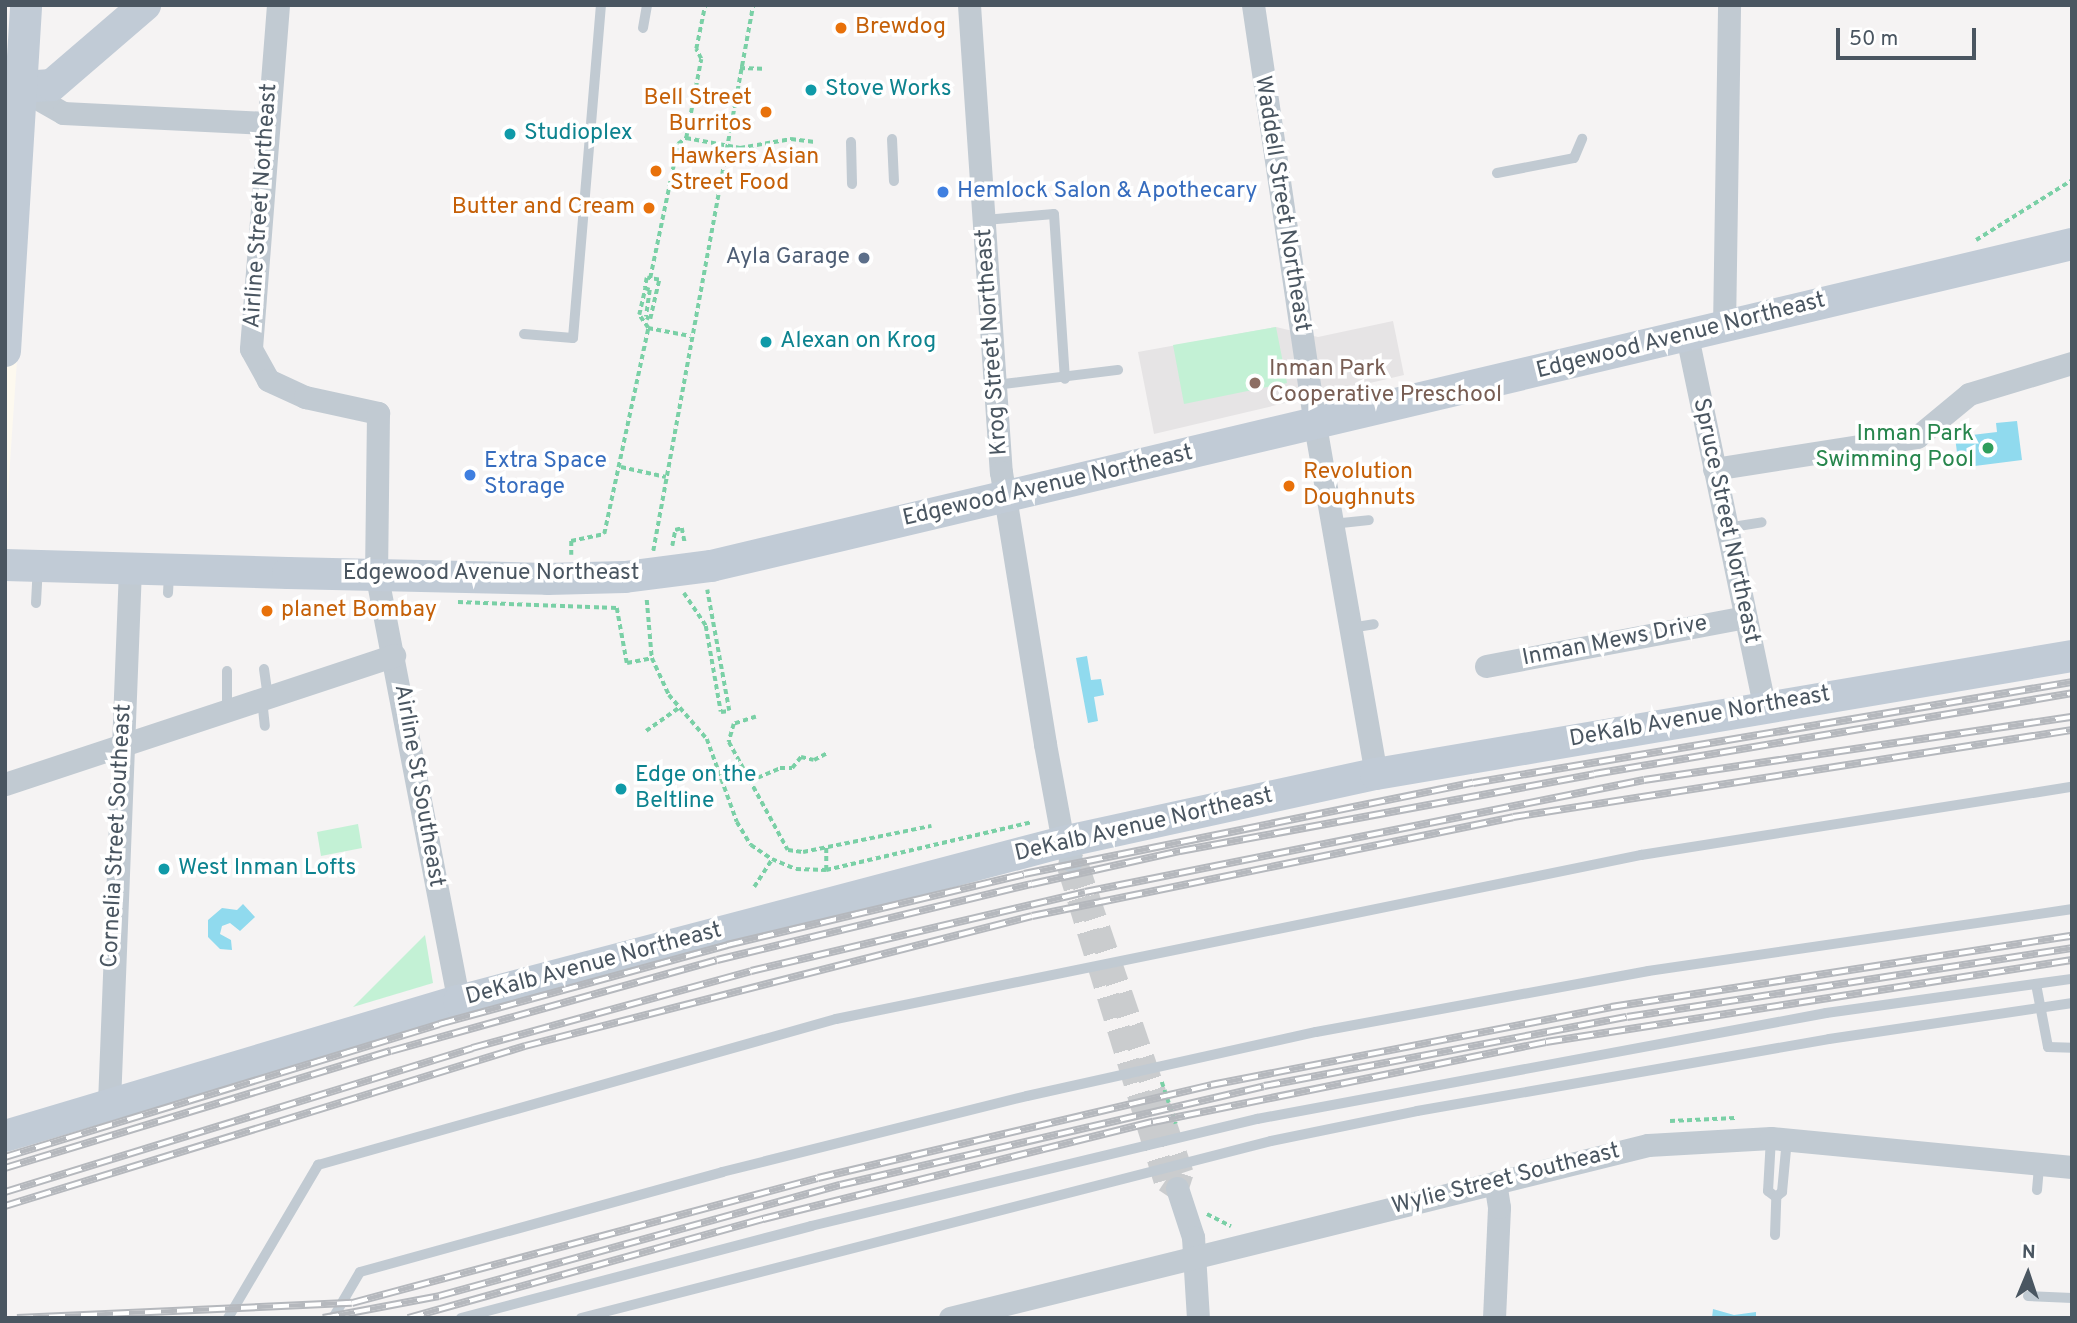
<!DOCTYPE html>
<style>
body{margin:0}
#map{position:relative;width:2077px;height:1323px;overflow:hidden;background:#f5f3f3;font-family:Overpass,sans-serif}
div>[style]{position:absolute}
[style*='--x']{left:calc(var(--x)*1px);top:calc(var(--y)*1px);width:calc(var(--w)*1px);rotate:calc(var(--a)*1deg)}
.commercial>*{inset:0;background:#fdf9ef}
.education>*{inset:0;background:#e6e4e5}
.green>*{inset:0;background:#c3f1d5}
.water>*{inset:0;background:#90daee}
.street-tunnel>*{height:23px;margin-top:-11.5px;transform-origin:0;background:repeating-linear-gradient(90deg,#caccce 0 23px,transparent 0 34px)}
.path>*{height:3.5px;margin-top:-1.75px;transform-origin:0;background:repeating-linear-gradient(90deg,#7ad0a6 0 5px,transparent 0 8.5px)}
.lane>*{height:10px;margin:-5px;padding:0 5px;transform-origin:5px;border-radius:5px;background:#c1cad2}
.street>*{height:23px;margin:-11.5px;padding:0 11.5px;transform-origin:11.5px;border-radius:11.5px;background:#c1cad2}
.secondary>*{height:32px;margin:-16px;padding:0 16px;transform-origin:16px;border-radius:16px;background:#c1cbd6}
.rail>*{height:8px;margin-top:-4px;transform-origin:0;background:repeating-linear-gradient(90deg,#fff 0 16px,#b5b8bd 0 32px);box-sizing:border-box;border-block:2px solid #b5b8bd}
.secondary-bridge>*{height:32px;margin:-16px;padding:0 16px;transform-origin:16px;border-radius:16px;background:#c1cbd6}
.dots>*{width:19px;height:19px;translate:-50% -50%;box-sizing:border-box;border:4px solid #fff;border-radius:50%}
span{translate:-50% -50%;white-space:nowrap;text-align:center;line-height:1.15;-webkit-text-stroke:7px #fff;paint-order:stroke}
.food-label{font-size:23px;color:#c56008}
.left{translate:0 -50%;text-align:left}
.right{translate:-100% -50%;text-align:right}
.culture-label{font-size:23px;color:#0d838f}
.shop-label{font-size:23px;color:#366cbe}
.street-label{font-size:23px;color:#4a5661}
.service-label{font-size:23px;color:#4e5e75}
.education-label{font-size:23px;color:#785e54}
.leisure-label{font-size:23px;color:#27864d}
.frame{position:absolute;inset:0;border:7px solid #4a5661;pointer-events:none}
.north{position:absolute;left:1993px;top:1239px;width:70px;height:70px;-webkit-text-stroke:5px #fff;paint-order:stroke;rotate:2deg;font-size:19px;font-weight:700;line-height:28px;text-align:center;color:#4a5661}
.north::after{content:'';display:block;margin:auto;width:24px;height:32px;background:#4a5661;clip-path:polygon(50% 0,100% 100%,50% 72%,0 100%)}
.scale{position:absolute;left:1836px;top:28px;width:140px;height:32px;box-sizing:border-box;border:4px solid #4a5661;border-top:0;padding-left:9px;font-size:21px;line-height:24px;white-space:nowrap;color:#4a5661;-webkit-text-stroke:5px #fff;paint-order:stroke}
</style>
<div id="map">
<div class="commercial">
<div style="clip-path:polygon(5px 107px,34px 111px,5px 536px)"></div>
</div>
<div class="education">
<div style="clip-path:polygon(1393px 321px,1404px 375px,1154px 434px,1138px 352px,1276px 327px,1318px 337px)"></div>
</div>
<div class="green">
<div style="clip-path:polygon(1276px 327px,1287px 383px,1184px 404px,1173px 345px)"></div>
<div style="clip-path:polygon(358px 824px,362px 848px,321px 856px,317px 832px)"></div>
<div style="clip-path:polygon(425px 935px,433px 983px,353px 1007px)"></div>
</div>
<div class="water">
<div style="clip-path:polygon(2017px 421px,2022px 460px,1959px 468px,1955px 437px,1997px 432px,1996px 423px)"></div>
<div style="clip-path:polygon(1087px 656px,1091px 680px,1101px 679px,1104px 695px,1094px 697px,1098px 721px,1088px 723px,1076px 658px)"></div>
<div style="clip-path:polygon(243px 904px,255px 917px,240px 931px,230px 923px,222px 926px,220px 934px,231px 940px,232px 950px,220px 949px,208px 937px,208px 920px,222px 908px,237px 910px)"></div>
<div style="clip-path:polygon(1713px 1309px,1734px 1315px,1756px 1312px,1756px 1318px,1712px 1318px)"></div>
</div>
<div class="street-tunnel">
<div style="--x:1071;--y:860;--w:7;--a:34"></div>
<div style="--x:1077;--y:864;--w:326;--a:71.2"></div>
<div style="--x:1182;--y:1173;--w:16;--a:108"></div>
<div style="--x:1177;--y:1188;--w:14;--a:-146"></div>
<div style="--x:1165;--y:1180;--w:327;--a:-107.1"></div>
<div style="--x:1069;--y:867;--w:7;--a:-74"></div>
</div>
<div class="path">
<div style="--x:740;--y:68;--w:23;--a:2"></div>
<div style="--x:686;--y:138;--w:80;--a:-79.2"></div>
<div style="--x:701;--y:59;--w:11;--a:-117"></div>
<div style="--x:696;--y:49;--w:45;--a:-78.4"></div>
<div style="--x:1976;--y:240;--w:113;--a:-32"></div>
<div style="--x:650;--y:278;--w:137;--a:-78.2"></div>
<div style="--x:678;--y:144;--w:10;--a:-37"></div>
<div style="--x:686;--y:138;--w:55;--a:10.5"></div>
<div style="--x:740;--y:148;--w:52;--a:-10"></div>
<div style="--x:791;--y:139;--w:24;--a:7"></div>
<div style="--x:648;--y:328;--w:43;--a:10.8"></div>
<div style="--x:621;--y:467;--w:46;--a:12.5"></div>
<div style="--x:672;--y:546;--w:16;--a:-79"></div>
<div style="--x:675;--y:530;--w:7;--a:-16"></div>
<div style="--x:682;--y:528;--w:16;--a:79"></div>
<div style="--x:653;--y:551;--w:555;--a:-79.62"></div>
<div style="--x:571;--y:555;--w:14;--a:-90"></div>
<div style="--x:571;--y:541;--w:34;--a:-12"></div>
<div style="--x:604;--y:534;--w:211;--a:-77.9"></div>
<div style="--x:648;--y:328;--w:16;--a:-125"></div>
<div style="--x:639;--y:315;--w:28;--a:-77"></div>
<div style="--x:645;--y:288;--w:5;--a:22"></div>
<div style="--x:650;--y:290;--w:27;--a:98"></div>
<div style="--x:646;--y:317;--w:4;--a:27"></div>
<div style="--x:650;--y:319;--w:40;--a:-77"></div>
<div style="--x:659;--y:280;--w:12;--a:-171"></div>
<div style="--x:647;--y:278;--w:10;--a:101"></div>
<div style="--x:684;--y:593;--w:40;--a:56"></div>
<div style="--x:706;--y:626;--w:87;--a:80.1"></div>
<div style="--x:721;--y:712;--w:8;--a:-7"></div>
<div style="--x:729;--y:711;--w:123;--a:-100.3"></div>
<div style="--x:647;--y:600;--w:58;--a:85.1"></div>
<div style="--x:652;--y:658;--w:41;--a:65.3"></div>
<div style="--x:669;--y:695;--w:58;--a:49.2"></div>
<div style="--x:707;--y:739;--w:88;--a:70.1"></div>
<div style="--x:737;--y:822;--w:27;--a:59"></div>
<div style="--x:751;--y:845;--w:25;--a:34"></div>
<div style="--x:772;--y:859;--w:26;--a:23"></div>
<div style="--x:796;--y:869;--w:30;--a:2"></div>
<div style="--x:826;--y:870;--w:212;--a:-13.1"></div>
<div style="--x:458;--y:602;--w:159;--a:2.2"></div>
<div style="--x:617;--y:608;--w:56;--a:79.7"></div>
<div style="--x:627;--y:663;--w:25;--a:-11"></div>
<div style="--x:756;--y:717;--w:23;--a:162"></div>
<div style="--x:734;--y:724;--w:19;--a:106"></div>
<div style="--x:729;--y:742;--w:123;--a:61.4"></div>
<div style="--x:788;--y:850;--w:15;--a:8"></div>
<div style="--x:803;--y:852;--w:131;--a:-11.5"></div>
<div style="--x:646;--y:731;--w:42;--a:-35.2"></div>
<div style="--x:750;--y:781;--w:33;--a:-23"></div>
<div style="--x:780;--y:768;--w:12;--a:0"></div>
<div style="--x:792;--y:768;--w:14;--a:-51"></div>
<div style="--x:801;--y:757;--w:13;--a:13"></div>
<div style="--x:814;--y:760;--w:15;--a:-28"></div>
<div style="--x:826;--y:870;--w:22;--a:-90"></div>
<div style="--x:754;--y:887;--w:33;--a:-57"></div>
<div style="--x:1162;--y:1082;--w:44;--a:71.6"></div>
<div style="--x:1670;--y:1121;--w:65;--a:-2.6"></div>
<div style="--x:1207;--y:1214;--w:27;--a:27"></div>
</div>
<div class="lane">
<div style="--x:643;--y:28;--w:23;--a:-80"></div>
<div style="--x:892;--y:139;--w:42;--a:87.3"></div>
<div style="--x:851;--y:142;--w:42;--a:88.6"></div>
<div style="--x:1497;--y:173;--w:78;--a:-11"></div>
<div style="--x:1574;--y:158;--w:21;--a:-67"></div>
<div style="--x:985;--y:220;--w:69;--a:-5"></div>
<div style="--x:1054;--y:214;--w:165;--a:86.2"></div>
<div style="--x:524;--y:334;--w:49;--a:4.7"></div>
<div style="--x:573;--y:338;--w:334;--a:-85.2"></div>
<div style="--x:995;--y:385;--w:124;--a:-7"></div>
<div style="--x:1332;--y:524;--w:37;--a:-6"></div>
<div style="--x:1726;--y:528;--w:36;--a:-9"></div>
<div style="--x:168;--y:593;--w:20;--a:-87"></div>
<div style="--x:36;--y:603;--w:34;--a:-87"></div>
<div style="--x:1350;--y:628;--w:24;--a:-9"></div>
<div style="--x:264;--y:669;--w:28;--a:82"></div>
<div style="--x:227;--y:671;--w:40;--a:90"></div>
<div style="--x:262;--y:699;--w:27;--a:84"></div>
<div style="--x:2036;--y:984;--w:64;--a:79.2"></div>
<div style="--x:2048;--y:1047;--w:24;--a:2"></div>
<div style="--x:1771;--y:1138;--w:53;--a:93.2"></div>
<div style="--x:1768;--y:1191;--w:10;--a:37"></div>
<div style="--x:2037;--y:1190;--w:25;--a:-85"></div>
<div style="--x:1775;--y:1235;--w:38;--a:-88"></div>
<div style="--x:1776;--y:1197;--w:8;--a:-40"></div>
<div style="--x:1782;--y:1192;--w:53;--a:-84.6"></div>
<div style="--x:2028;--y:1296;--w:44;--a:2.6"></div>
<div style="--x:228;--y:1318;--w:178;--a:-59.5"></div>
<div style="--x:318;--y:1165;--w:538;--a:-15.74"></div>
<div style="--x:836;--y:1019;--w:822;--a:-11.52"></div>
<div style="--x:1641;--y:855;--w:436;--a:-9"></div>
<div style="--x:333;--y:1318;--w:53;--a:-59.6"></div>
<div style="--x:360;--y:1272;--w:376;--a:-15.4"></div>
<div style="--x:722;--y:1172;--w:314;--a:-14"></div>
<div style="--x:1027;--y:1096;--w:296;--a:-12.5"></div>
<div style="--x:1316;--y:1032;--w:338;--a:-10.4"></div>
<div style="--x:1648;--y:971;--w:429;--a:-8.3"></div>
<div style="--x:461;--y:1318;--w:362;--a:-14.7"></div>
<div style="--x:811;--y:1226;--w:459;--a:-13.5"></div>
<div style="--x:1257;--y:1119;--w:579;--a:-10.55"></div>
<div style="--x:1826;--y:1013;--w:248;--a:-7.9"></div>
<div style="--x:581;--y:1318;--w:712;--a:-14.39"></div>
<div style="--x:1271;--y:1141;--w:149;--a:-11.6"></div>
<div style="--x:1417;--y:1111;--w:418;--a:-9.9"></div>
<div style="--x:1829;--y:1039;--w:246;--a:-8.4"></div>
</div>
<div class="street">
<div style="--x:278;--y:5;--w:345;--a:94.5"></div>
<div style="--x:251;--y:349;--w:35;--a:61"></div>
<div style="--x:268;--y:380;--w:41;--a:24.7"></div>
<div style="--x:305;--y:397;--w:75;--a:12.4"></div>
<div style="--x:378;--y:413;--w:159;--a:90.7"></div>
<div style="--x:376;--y:572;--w:437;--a:79.1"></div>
<div style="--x:969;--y:5;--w:468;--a:86.1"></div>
<div style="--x:1001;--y:472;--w:276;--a:80.8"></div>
<div style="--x:1045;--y:744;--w:100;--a:79.6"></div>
<div style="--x:1063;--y:842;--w:20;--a:66"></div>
<div style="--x:1253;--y:5;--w:425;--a:81.6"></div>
<div style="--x:1315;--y:425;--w:354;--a:80.1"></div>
<div style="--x:21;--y:89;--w:48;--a:29.7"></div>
<div style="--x:63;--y:113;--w:205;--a:2.8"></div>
<div style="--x:1724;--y:328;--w:323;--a:-89.1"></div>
<div style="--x:1687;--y:336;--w:377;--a:78.2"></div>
<div style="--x:1714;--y:469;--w:206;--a:-9"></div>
<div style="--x:1917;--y:437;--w:67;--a:-39.6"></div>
<div style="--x:1969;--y:394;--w:108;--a:-16.8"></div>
<div style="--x:1486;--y:666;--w:264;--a:-10.7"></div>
<div style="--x:5;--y:784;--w:410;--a:-18.3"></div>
<div style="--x:109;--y:1103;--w:534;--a:-87.75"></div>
<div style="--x:1177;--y:1188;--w:52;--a:71.9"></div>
<div style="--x:1193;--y:1237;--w:81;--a:86.5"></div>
<div style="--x:950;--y:1318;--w:719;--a:-13.92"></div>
<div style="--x:1648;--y:1145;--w:123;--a:-3.3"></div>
<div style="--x:1771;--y:1138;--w:302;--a:5.5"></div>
<div style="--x:1494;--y:1318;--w:111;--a:-87.4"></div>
<div style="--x:1499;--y:1207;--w:25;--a:-99"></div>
</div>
<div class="secondary">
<div style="--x:5;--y:88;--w:47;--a:-3.7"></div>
<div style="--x:52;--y:85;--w:123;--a:-40.7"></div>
<div style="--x:5;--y:351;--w:347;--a:-86.5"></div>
<div style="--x:5;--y:565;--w:283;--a:1.6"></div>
<div style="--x:711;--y:566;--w:1399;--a:-13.31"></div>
<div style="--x:5;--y:1136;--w:474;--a:-16.6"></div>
<div style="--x:459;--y:1001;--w:625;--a:-14.75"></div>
<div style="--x:1063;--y:842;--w:320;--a:-12.3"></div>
<div style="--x:1376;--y:774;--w:706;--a:-9.62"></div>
</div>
<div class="rail">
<div style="--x:5;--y:1157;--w:454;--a:-17"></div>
<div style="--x:439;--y:1024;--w:299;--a:-15.3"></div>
<div style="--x:727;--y:945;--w:305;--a:-13.4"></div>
<div style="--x:1024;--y:874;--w:458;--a:-11.5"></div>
<div style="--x:1473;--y:783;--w:607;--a:-9.57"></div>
<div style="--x:5;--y:1168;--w:403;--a:-16.9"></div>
<div style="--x:391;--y:1051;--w:338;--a:-15.6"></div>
<div style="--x:717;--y:960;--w:324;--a:-13.6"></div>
<div style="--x:1032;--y:884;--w:152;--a:-12.6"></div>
<div style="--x:1180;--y:851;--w:421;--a:-10.5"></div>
<div style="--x:1594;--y:774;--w:485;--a:-9.6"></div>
<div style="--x:5;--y:1192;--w:489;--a:-17.1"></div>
<div style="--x:472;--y:1048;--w:289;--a:-15.4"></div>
<div style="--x:751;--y:971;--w:343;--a:-13.3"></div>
<div style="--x:1085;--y:892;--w:570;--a:-11.33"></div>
<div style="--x:1644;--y:780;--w:433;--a:-8.4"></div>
<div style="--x:5;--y:1206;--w:544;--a:-17.1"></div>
<div style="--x:525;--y:1046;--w:523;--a:-14.38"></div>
<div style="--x:1032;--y:916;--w:491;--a:-11.6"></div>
<div style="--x:1513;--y:817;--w:566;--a:-8.85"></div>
<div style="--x:17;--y:1318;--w:335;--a:-2.6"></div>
<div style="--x:352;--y:1303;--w:482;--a:-15"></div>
<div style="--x:818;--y:1178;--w:404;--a:-13.3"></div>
<div style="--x:1211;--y:1085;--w:408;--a:-11"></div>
<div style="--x:1611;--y:1007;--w:466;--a:-8.8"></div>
<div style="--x:323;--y:1318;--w:118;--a:-10.7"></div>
<div style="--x:439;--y:1296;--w:416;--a:-15.5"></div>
<div style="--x:840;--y:1185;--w:435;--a:-13.1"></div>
<div style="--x:1264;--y:1086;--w:369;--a:-10.8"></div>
<div style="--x:1627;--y:1017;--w:450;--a:-8.8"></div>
<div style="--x:408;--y:1318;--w:369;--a:-15.6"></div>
<div style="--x:763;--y:1219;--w:402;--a:-14"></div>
<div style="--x:1153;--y:1122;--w:401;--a:-11.5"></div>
<div style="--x:1546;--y:1042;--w:532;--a:-8.86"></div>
</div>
<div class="secondary-bridge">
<div style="--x:288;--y:573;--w:259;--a:1.3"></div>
<div style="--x:547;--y:579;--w:78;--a:-1.5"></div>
<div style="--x:625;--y:577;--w:87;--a:-7.3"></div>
</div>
<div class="dots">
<div style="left:841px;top:28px;background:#e8710a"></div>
<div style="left:811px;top:90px;background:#0f9aa8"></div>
<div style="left:766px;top:112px;background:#e8710a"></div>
<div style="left:510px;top:134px;background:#0f9aa8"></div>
<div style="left:656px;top:171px;background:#e8710a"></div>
<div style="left:943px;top:192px;background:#3f7fe0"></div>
<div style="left:649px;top:208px;background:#e8710a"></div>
<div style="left:864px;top:258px;background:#5c6f8a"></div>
<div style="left:766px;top:342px;background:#0f9aa8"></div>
<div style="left:1255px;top:383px;background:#8d6e63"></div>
<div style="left:1988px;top:448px;background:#2e9e5b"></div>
<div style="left:470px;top:475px;background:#3f7fe0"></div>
<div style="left:1289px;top:486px;background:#e8710a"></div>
<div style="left:267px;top:611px;background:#e8710a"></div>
<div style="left:621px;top:789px;background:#0f9aa8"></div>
<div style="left:164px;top:869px;background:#0f9aa8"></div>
</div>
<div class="food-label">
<span class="left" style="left:855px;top:28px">Brewdog</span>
<span class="right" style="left:752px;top:112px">Bell Street<br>Burritos</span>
<span class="left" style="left:670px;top:171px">Hawkers Asian<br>Street Food</span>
<span class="right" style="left:635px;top:208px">Butter and Cream</span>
<span class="left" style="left:1303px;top:486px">Revolution<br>Doughnuts</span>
<span class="left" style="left:281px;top:611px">planet Bombay</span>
</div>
<div class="culture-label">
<span class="left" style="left:825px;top:90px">Stove Works</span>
<span class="left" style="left:524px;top:134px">Studioplex</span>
<span class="left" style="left:780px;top:342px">Alexan on Krog</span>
<span class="left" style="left:635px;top:789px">Edge on the<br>Beltline</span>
<span class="left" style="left:178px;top:869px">West Inman Lofts</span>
</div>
<div class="shop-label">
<span class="left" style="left:957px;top:192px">Hemlock Salon &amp; Apothecary</span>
<span class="left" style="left:484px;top:475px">Extra Space<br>Storage</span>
</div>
<div class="street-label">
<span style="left:1281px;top:204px;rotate:81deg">Waddell Street Northeast</span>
<span style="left:262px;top:206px;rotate:-86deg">Airline Street Northeast</span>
<span style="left:1681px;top:337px;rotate:-14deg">Edgewood Avenue Northeast</span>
<span style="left:993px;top:342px;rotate:-94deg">Krog Street Northeast</span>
<span style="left:1048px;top:487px;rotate:-13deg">Edgewood Avenue Northeast</span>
<span style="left:1725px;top:521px;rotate:78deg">Spruce Street Northeast</span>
<span style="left:491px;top:574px">Edgewood Avenue Northeast</span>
<span style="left:1615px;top:642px;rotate:-11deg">Inman Mews Drive</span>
<span style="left:1700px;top:718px;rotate:-10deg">DeKalb Avenue Northeast</span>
<span style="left:418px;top:786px;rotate:80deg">Airline St Southeast</span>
<span style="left:1144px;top:826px;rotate:-13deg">DeKalb Avenue Northeast</span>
<span style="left:118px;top:836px;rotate:-87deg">Cornelia Street Southeast</span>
<span style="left:594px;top:965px;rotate:-15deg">DeKalb Avenue Northeast</span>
<span style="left:1506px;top:1180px;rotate:-14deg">Wylie Street Southeast</span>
</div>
<div class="service-label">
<span class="right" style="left:850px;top:258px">Ayla Garage</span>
</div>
<div class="education-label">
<span class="left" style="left:1269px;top:383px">Inman Park<br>Cooperative Preschool</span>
</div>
<div class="leisure-label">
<span class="right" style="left:1974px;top:448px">Inman Park<br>Swimming Pool</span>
</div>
<div class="frame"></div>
<div class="north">N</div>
<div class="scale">50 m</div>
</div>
